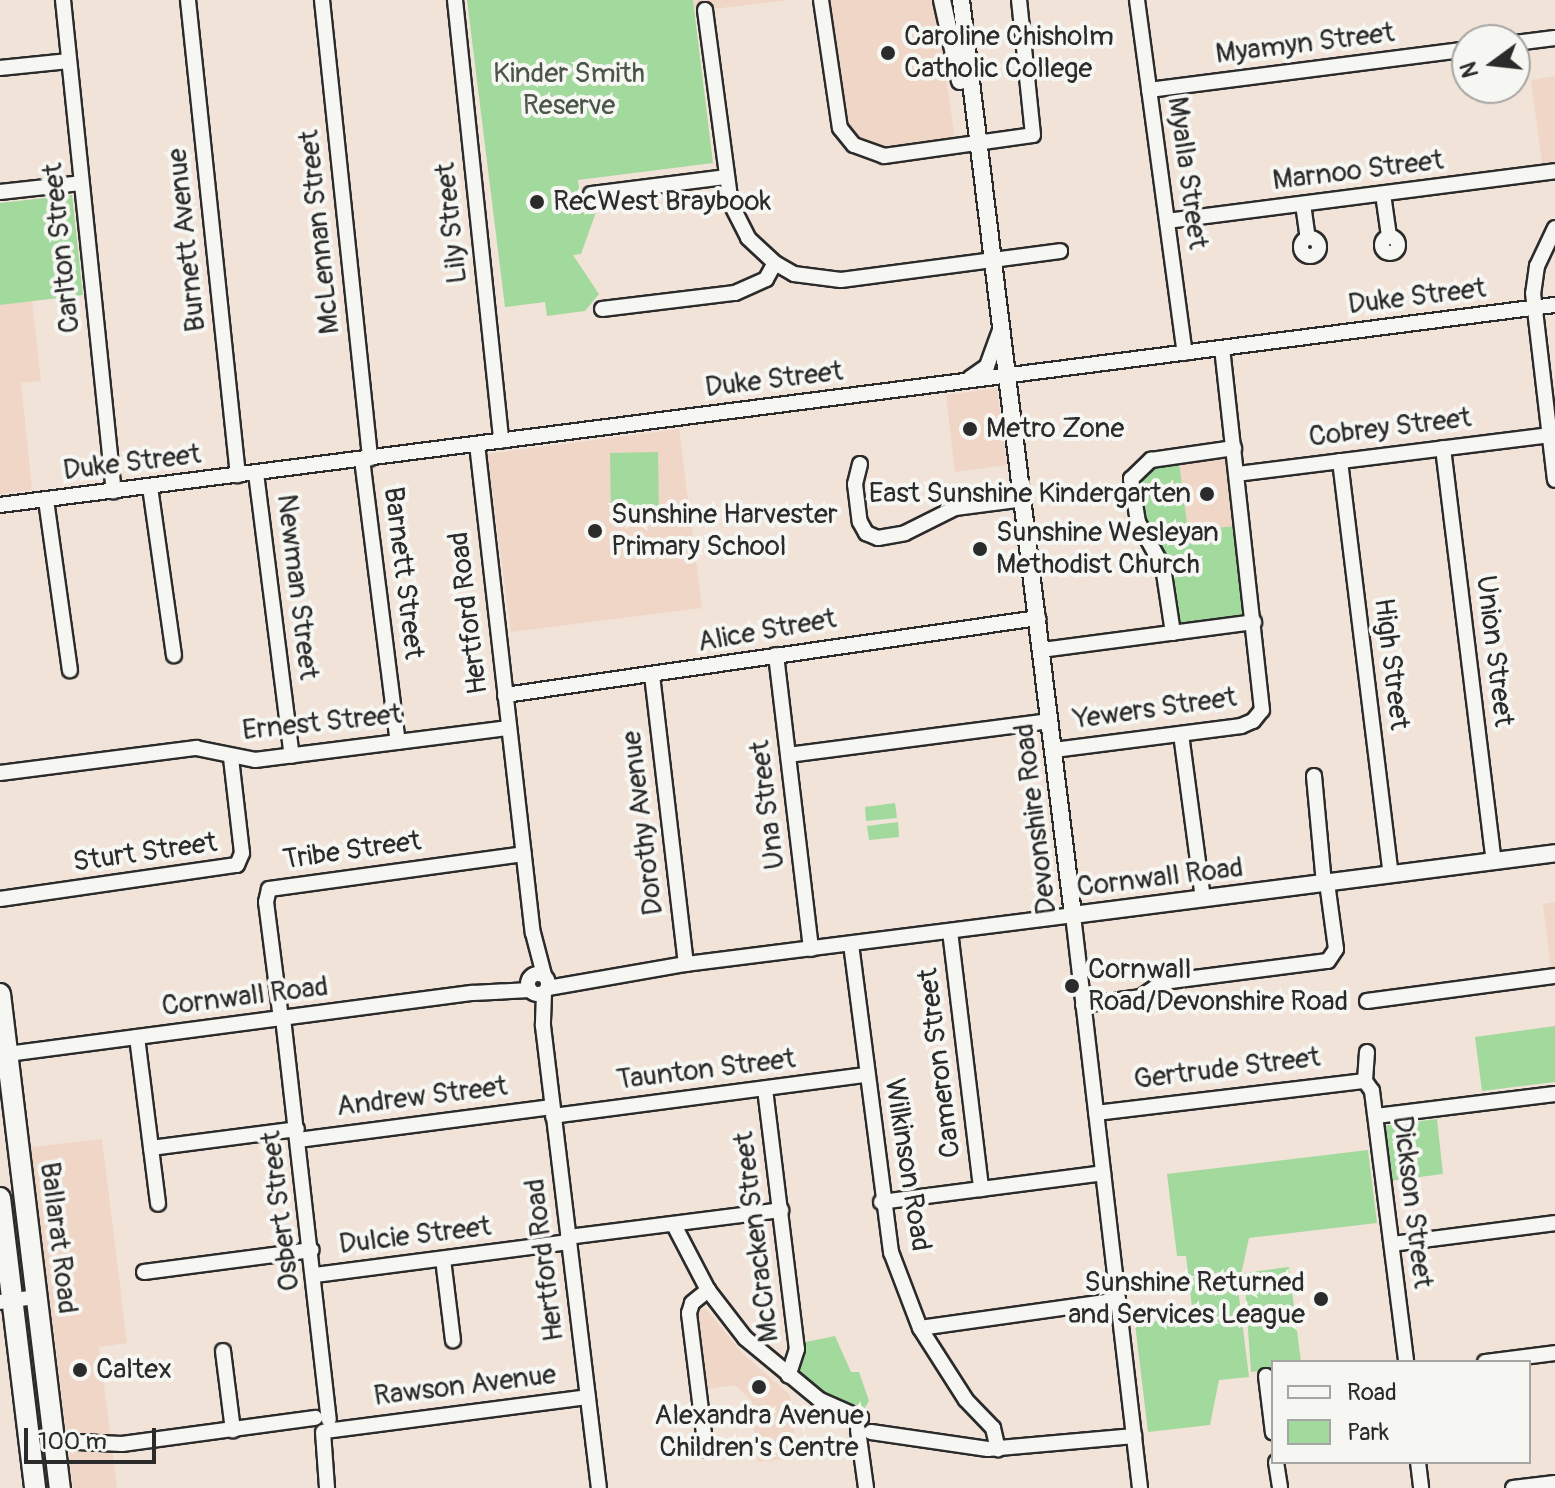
<!DOCTYPE html>
<style>
body{margin:0}
#map{position:relative;width:1555px;height:1488px;overflow:hidden;background:#f2e3d8;font-family:Pangolin,sans-serif}
div>[style]{position:absolute}
[style*='--x']{left:calc(var(--x)*1px);top:calc(var(--y)*1px);width:calc(var(--w)*1px);rotate:calc(var(--a)*1deg)}
.built>*{inset:0;background:#efd6c6}
.green>*{inset:0;background:#a2d99d}
.roads{filter:drop-shadow(2px 0 #2b2b2b) drop-shadow(-2px 0 #2b2b2b) drop-shadow(0 2px #2b2b2b) drop-shadow(0 -2px #2b2b2b)}
.minor>*{height:14px;margin:-7px;padding:0 7px;transform-origin:7px;border-radius:7px;background:#f6f6f2}
.minor>.ring{margin:-7px;padding:0;box-sizing:content-box;background:none;border:14px solid #f6f6f2;border-radius:50%}
.major>*{height:16px;margin:-8px;padding:0 8px;transform-origin:8px;border-radius:8px;background:#f6f6f2}
.highway>*{height:20px;margin:-10px;padding:0 10px;transform-origin:10px;border-radius:10px;background:#f6f6f2}
.dots>*{width:22px;height:22px;translate:-50% -50%;box-sizing:border-box;border:4px solid #f6f6f2;border-radius:50%}
span{translate:-50% -50%;white-space:nowrap;text-align:center;line-height:1.15;-webkit-text-stroke:8px #f6f6f2;paint-order:stroke}
.poi-label{font-size:28px;color:#2b2b2b}
.left{translate:0 -50%;text-align:left}
.right{translate:-100% -50%;text-align:right}
.street-label{font-size:28px;color:#2b2b2b}
.park-label{font-size:28px;color:#495648}
.legend{position:absolute;left:1271px;top:1360px;width:260px;height:104px;box-sizing:border-box;background:#f6f6f2;border:2px solid #a5a5a2;margin:0;padding:10px 14px;list-style:none;font-size:24px;color:#2b2b2b}
.legend li{display:flex;align-items:center;gap:16px;height:40px}
.legend b{width:40px;border:2px solid #a5a5a2}
.north{position:absolute;left:1451px;top:24px;width:80px;height:80px;box-sizing:border-box;background:#f6f6f2;border:2px solid #a5a5a2;border-radius:50%;rotate:255deg;font-size:22px;font-weight:700;line-height:32px;text-align:center;color:#2b2b2b}
.north::after{content:'';display:block;margin:auto;width:28px;height:36px;background:#2b2b2b;clip-path:polygon(50% 0,100% 100%,50% 72%,0 100%)}
.scale{position:absolute;left:24px;top:1428px;width:132px;height:36px;box-sizing:border-box;border:4px solid #2b2b2b;border-top:0;padding-left:10px;font-size:24px;line-height:28px;white-space:nowrap;color:#2b2b2b;-webkit-text-stroke:6px #f6f6f2;paint-order:stroke}
</style>
<div id="map">
<div class="built">
<div style="clip-path:polygon(693px 0,789px 0,695px 11px)"></div>
<div style="clip-path:polygon(826px 0,935px 0,955px 140px,888px 150px,865px 146px,846px 129px)"></div>
<div style="clip-path:polygon(1555px 76px,1555px 161px,1542px 163px,1531px 80px)"></div>
<div style="clip-path:polygon(32px 301px,41px 381px,21px 383px,32px 490px,0 494px,0 305px)"></div>
<div style="clip-path:polygon(997px 388px,1007px 465px,955px 472px,946px 395px)"></div>
<div style="clip-path:polygon(679px 429px,702px 608px,511px 632px,487px 454px)"></div>
<div style="clip-path:polygon(1227px 456px,1235px 526px,1187px 531px,1179px 462px)"></div>
<div style="clip-path:polygon(1555px 902px,1555px 968px,1551px 969px,1543px 904px)"></div>
<div style="clip-path:polygon(102px 1139px,127px 1343px,99px 1347px,117px 1488px,73px 1488px,31px 1147px)"></div>
<div style="clip-path:polygon(706px 1309px,741px 1352px,790px 1395px,797px 1458px,757px 1462px,752px 1401px,735px 1385px,708px 1389px,698px 1310px)"></div>
</div>
<div class="green">
<div style="clip-path:polygon(467px 0,693px 0,713px 163px,578px 180px,582px 210px,596px 212px,581px 254px,573px 255px,599px 294px,585px 311px,547px 316px,545px 302px,505px 307px)"></div>
<div style="clip-path:polygon(72px 195px,83px 295px,0 305px,0 203px)"></div>
<div style="clip-path:polygon(658px 452px,659px 516px,611px 517px,610px 453px)"></div>
<div style="clip-path:polygon(1179px 462px,1188px 531px,1235px 526px,1247px 617px,1182px 625px,1177px 619px,1135px 489px,1139px 472px)"></div>
<div style="clip-path:polygon(895px 803px,897px 818px,866px 821px,865px 807px)"></div>
<div style="clip-path:polygon(898px 822px,899px 837px,869px 840px,867px 826px)"></div>
<div style="clip-path:polygon(1555px 1026px,1555px 1082px,1482px 1091px,1475px 1037px)"></div>
<div style="clip-path:polygon(1437px 1119px,1443px 1174px,1389px 1181px,1382px 1126px)"></div>
<div style="clip-path:polygon(1368px 1150px,1377px 1223px,1249px 1238px,1238px 1289px,1249px 1377px,1219px 1380px,1210px 1425px,1148px 1432px,1135px 1324px,1193px 1316px,1186px 1256px,1177px 1256px,1167px 1174px)"></div>
<div style="clip-path:polygon(1289px 1267px,1301px 1362px,1273px 1362px,1273px 1369px,1251px 1372px,1244px 1273px)"></div>
<div style="clip-path:polygon(835px 1336px,851px 1372px,859px 1372px,869px 1401px,863px 1411px,825px 1396px,799px 1375px,801px 1343px)"></div>
</div>
<div class="roads">
<div class="minor">
<div style="--x:63;--y:0;--w:494;--a:84.1"></div>
<div style="--x:188;--y:0;--w:478;--a:84"></div>
<div style="--x:322;--y:0;--w:461;--a:84"></div>
<div style="--x:455;--y:0;--w:443;--a:84"></div>
<div style="--x:821;--y:0;--w:129;--a:81.6"></div>
<div style="--x:840;--y:128;--w:22;--a:51"></div>
<div style="--x:854;--y:145;--w:32;--a:20"></div>
<div style="--x:884;--y:156;--w:150;--a:-8"></div>
<div style="--x:1033;--y:135;--w:136;--a:-95.9"></div>
<div style="--x:1137;--y:0;--w:356;--a:82.3"></div>
<div style="--x:705;--y:10;--w:196;--a:82.4"></div>
<div style="--x:731;--y:204;--w:38;--a:63"></div>
<div style="--x:748;--y:238;--w:37;--a:43"></div>
<div style="--x:775;--y:263;--w:22;--a:30"></div>
<div style="--x:794;--y:274;--w:47;--a:7.3"></div>
<div style="--x:841;--y:280;--w:221;--a:-7.5"></div>
<div style="--x:1515;--y:43;--w:40;--a:-7.1"></div>
<div style="--x:0;--y:68;--w:69;--a:-5.8"></div>
<div style="--x:1149;--y:90;--w:321;--a:-7.3"></div>
<div style="--x:0;--y:192;--w:81;--a:-6.3"></div>
<div style="--x:591;--y:194;--w:136;--a:-7.2"></div>
<div style="--x:1383;--y:194;--w:42;--a:81.9"></div>
<div style="--x:1303;--y:204;--w:34;--a:82"></div>
<div style="--x:1167;--y:221;--w:391;--a:-7.3"></div>
<div style="--x:1555;--y:228;--w:42;--a:115.3"></div>
<div style="--x:1537;--y:266;--w:27;--a:98"></div>
<div style="--x:1533;--y:293;--w:188;--a:83.3"></div>
<div class="ring" style="left:1382px;top:237px;width:2px;height:2px"></div>
<div class="ring" style="left:1301px;top:238px;width:4px;height:4px"></div>
<div style="--x:602;--y:309;--w:134;--a:-6.9"></div>
<div style="--x:735;--y:293;--w:34;--a:-24"></div>
<div style="--x:766;--y:279;--w:18;--a:-61"></div>
<div style="--x:970;--y:378;--w:21;--a:-35"></div>
<div style="--x:987;--y:366;--w:37;--a:-70"></div>
<div style="--x:477;--y:444;--w:492;--a:83.5"></div>
<div style="--x:533;--y:933;--w:43;--a:75.3"></div>
<div style="--x:1443;--y:448;--w:416;--a:83"></div>
<div style="--x:362;--y:459;--w:285;--a:82.8"></div>
<div style="--x:1340;--y:461;--w:416;--a:83"></div>
<div style="--x:860;--y:464;--w:21;--a:104"></div>
<div style="--x:855;--y:484;--w:38;--a:83"></div>
<div style="--x:860;--y:522;--w:13;--a:61"></div>
<div style="--x:866;--y:533;--w:13;--a:23"></div>
<div style="--x:878;--y:538;--w:27;--a:-10"></div>
<div style="--x:905;--y:533;--w:56;--a:-26.6"></div>
<div style="--x:955;--y:508;--w:70;--a:-7.4"></div>
<div style="--x:256;--y:473;--w:285;--a:82.8"></div>
<div style="--x:1237;--y:474;--w:315;--a:-7.1"></div>
<div style="--x:150;--y:487;--w:170;--a:81.9"></div>
<div style="--x:46;--y:500;--w:172;--a:82"></div>
<div style="--x:0;--y:505;--w:1568;--a:-7.33"></div>
<div style="--x:1173;--y:633;--w:67;--a:-98.6"></div>
<div style="--x:1163;--y:567;--w:51;--a:-119.1"></div>
<div style="--x:1138;--y:522;--w:44;--a:-99.2"></div>
<div style="--x:1131;--y:479;--w:28;--a:-44"></div>
<div style="--x:1151;--y:460;--w:84;--a:-8.2"></div>
<div style="--x:1042;--y:650;--w:214;--a:-7.5"></div>
<div style="--x:776;--y:655;--w:296;--a:83.2"></div>
<div style="--x:652;--y:675;--w:291;--a:83.3"></div>
<div style="--x:505;--y:695;--w:539;--a:-8.22"></div>
<div style="--x:1181;--y:734;--w:166;--a:82.4"></div>
<div style="--x:1054;--y:750;--w:189;--a:-7.3"></div>
<div style="--x:1241;--y:726;--w:13;--a:-23"></div>
<div style="--x:1253;--y:721;--w:14;--a:-51"></div>
<div style="--x:1262;--y:710;--w:364;--a:-96.3"></div>
<div style="--x:788;--y:755;--w:264;--a:-7.4"></div>
<div style="--x:0;--y:773;--w:198;--a:-7.3"></div>
<div style="--x:196;--y:748;--w:60;--a:11.5"></div>
<div style="--x:255;--y:760;--w:256;--a:-7.2"></div>
<div style="--x:1314;--y:776;--w:107;--a:84.7"></div>
<div style="--x:0;--y:899;--w:239;--a:-8.2"></div>
<div style="--x:237;--y:865;--w:13;--a:-67"></div>
<div style="--x:242;--y:853;--w:96;--a:-96.6"></div>
<div style="--x:950;--y:931;--w:260;--a:83.1"></div>
<div style="--x:851;--y:944;--w:311;--a:82.6"></div>
<div style="--x:891;--y:1252;--w:81;--a:69.1"></div>
<div style="--x:920;--y:1328;--w:85;--a:57.4"></div>
<div style="--x:966;--y:1400;--w:39;--a:46"></div>
<div style="--x:993;--y:1428;--w:22;--a:77"></div>
<div class="ring" style="left:528px;top:974px;width:6px;height:6px"></div>
<div style="--x:548;--y:988;--w:140;--a:-9.9"></div>
<div style="--x:686;--y:964;--w:390;--a:-7.2"></div>
<div style="--x:1073;--y:915;--w:577;--a:83.33"></div>
<div style="--x:544;--y:993;--w:33;--a:92"></div>
<div style="--x:543;--y:1026;--w:465;--a:83.1"></div>
<div style="--x:1367;--y:1001;--w:190;--a:-7.6"></div>
<div style="--x:1083;--y:1005;--w:59;--a:-7.9"></div>
<div style="--x:1141;--y:997;--w:27;--a:-34"></div>
<div style="--x:1163;--y:982;--w:166;--a:-7.3"></div>
<div style="--x:1328;--y:961;--w:14;--a:-56"></div>
<div style="--x:1336;--y:949;--w:68;--a:-97.7"></div>
<div style="--x:283;--y:1018;--w:404;--a:83.5"></div>
<div style="--x:281;--y:1019;--w:118;--a:-97.3"></div>
<div style="--x:266;--y:902;--w:13;--a:-77"></div>
<div style="--x:269;--y:889;--w:257;--a:-7.8"></div>
<div style="--x:137;--y:1037;--w:168;--a:82.8"></div>
<div style="--x:1367;--y:1052;--w:29;--a:94"></div>
<div style="--x:1365;--y:1081;--w:12;--a:55"></div>
<div style="--x:1372;--y:1091;--w:273;--a:82.8"></div>
<div style="--x:0;--y:1055;--w:477;--a:-7.5"></div>
<div style="--x:473;--y:993;--w:57;--a:-3"></div>
<div style="--x:765;--y:1089;--w:262;--a:83"></div>
<div style="--x:797;--y:1349;--w:28;--a:108"></div>
<div style="--x:1096;--y:1113;--w:271;--a:-6.8"></div>
<div style="--x:553;--y:1116;--w:316;--a:-7.5"></div>
<div style="--x:1376;--y:1116;--w:180;--a:-7"></div>
<div style="--x:298;--y:1140;--w:256;--a:-7.4"></div>
<div style="--x:151;--y:1148;--w:147;--a:-7.4"></div>
<div style="--x:881;--y:1202;--w:224;--a:-7.4"></div>
<div style="--x:674;--y:1225;--w:73;--a:62.4"></div>
<div style="--x:708;--y:1290;--w:61;--a:52.4"></div>
<div style="--x:745;--y:1338;--w:97;--a:39.6"></div>
<div style="--x:820;--y:1400;--w:45;--a:23.7"></div>
<div style="--x:568;--y:1237;--w:215;--a:-7.2"></div>
<div style="--x:1392;--y:1244;--w:164;--a:-7.3"></div>
<div style="--x:443;--y:1259;--w:82;--a:83"></div>
<div style="--x:144;--y:1272;--w:169;--a:-7.5"></div>
<div style="--x:315;--y:1275;--w:256;--a:-7.4"></div>
<div style="--x:0;--y:1302;--w:37;--a:-8"></div>
<div style="--x:920;--y:1328;--w:200;--a:-8"></div>
<div style="--x:223;--y:1351;--w:80;--a:82.8"></div>
<div style="--x:1485;--y:1362;--w:71;--a:-7.3"></div>
<div style="--x:1266;--y:1376;--w:57;--a:83"></div>
<div style="--x:858;--y:1430;--w:59;--a:82.1"></div>
<div style="--x:326;--y:1431;--w:264;--a:-7.4"></div>
<div style="--x:323;--y:1432;--w:56;--a:85.9"></div>
<div style="--x:871;--y:1432;--w:118;--a:8.3"></div>
<div style="--x:988;--y:1449;--w:147;--a:-5.1"></div>
<div style="--x:55;--y:1441;--w:67;--a:2.6"></div>
<div style="--x:122;--y:1444;--w:195;--a:-7.7"></div>
<div style="--x:706;--y:1450;--w:138;--a:-97.1"></div>
<div style="--x:689;--y:1313;--w:10;--a:-73"></div>
<div style="--x:692;--y:1303;--w:21;--a:-39"></div>
<div style="--x:1276;--y:1462;--w:26;--a:81"></div>
<div style="--x:1418;--y:1462;--w:26;--a:83"></div>
<div style="--x:1513;--y:1488;--w:42;--a:-6.8"></div>
</div>
<div class="major">
<div style="--x:942;--y:0;--w:83;--a:77.5"></div>
<div style="--x:961;--y:0;--w:922;--a:83.02"></div>
<div style="--x:1073;--y:915;--w:486;--a:-7.3"></div>
</div>
<div class="highway">
<div style="--x:0;--y:994;--w:498;--a:83.1"></div>
<div style="--x:0;--y:1198;--w:292;--a:83.1"></div>
</div>
</div>
<div class="dots">
<div style="left:888px;top:53px;background:#2b2b2b"></div>
<div style="left:537px;top:202px;background:#2b2b2b"></div>
<div style="left:970px;top:429px;background:#2b2b2b"></div>
<div style="left:1207px;top:494px;background:#2b2b2b"></div>
<div style="left:595px;top:531px;background:#2b2b2b"></div>
<div style="left:980px;top:549px;background:#2b2b2b"></div>
<div style="left:1072px;top:986px;background:#2b2b2b"></div>
<div style="left:1321px;top:1299px;background:#2b2b2b"></div>
<div style="left:80px;top:1370px;background:#2b2b2b"></div>
<div style="left:759px;top:1387px;background:#2b2b2b"></div>
</div>
<div class="poi-label">
<span class="left" style="left:904px;top:53px">Caroline Chisholm<br>Catholic College</span>
<span class="left" style="left:553px;top:202px">RecWest Braybook</span>
<span class="left" style="left:986px;top:429px">Metro Zone</span>
<span class="right" style="left:1191px;top:494px">East Sunshine Kindergarten</span>
<span class="left" style="left:611px;top:531px">Sunshine Harvester<br>Primary School</span>
<span class="left" style="left:996px;top:549px">Sunshine Wesleyan<br>Methodist Church</span>
<span class="left" style="left:1088px;top:986px">Cornwall<br>Road/Devonshire Road</span>
<span class="right" style="left:1305px;top:1299px">Sunshine Returned<br>and Services League</span>
<span class="left" style="left:96px;top:1370px">Caltex</span>
<span style="left:759px;top:1432px">Alexandra Avenue<br>Children's Centre</span>
</div>
<div class="street-label">
<span style="left:1305px;top:44px;rotate:-7deg">Myamyn Street</span>
<span style="left:1358px;top:171px;rotate:-7deg">Marnoo Street</span>
<span style="left:1187px;top:173px;rotate:82deg">Myalla Street</span>
<span style="left:452px;top:223px;rotate:-96deg">Lily Street</span>
<span style="left:320px;top:232px;rotate:-96deg">McLennan Street</span>
<span style="left:187px;top:240px;rotate:-96deg">Burnett Avenue</span>
<span style="left:62px;top:248px;rotate:-96deg">Carlton Street</span>
<span style="left:1417px;top:297px;rotate:-7deg">Duke Street</span>
<span style="left:774px;top:380px;rotate:-7deg">Duke Street</span>
<span style="left:1390px;top:428px;rotate:-7deg">Cobrey Street</span>
<span style="left:132px;top:463px;rotate:-7deg">Duke Street</span>
<span style="left:403px;top:573px;rotate:83deg">Barnett Street</span>
<span style="left:297px;top:587px;rotate:83deg">Newman Street</span>
<span style="left:469px;top:613px;rotate:-97deg">Hertford Road</span>
<span style="left:767px;top:631px;rotate:-10deg">Alice Street</span>
<span style="left:1494px;top:651px;rotate:83deg">Union Street</span>
<span style="left:1391px;top:664px;rotate:83deg">High Street</span>
<span style="left:1155px;top:709px;rotate:-8deg">Yewers Street</span>
<span style="left:322px;top:723px;rotate:-6deg">Ernest Street</span>
<span style="left:768px;top:805px;rotate:-97deg">Una Street</span>
<span style="left:1036px;top:819px;rotate:-97deg">Devonshire Road</span>
<span style="left:643px;top:823px;rotate:-97deg">Dorothy Avenue</span>
<span style="left:352px;top:851px;rotate:-8deg">Tribe Street</span>
<span style="left:145px;top:853px;rotate:-8deg">Sturt Street</span>
<span style="left:1160px;top:878px;rotate:-7deg">Cornwall Road</span>
<span style="left:245px;top:997px;rotate:-7deg">Cornwall Road</span>
<span style="left:940px;top:1063px;rotate:-97deg">Cameron Street</span>
<span style="left:1227px;top:1069px;rotate:-7deg">Gertrude Street</span>
<span style="left:706px;top:1070px;rotate:-7deg">Taunton Street</span>
<span style="left:422px;top:1097px;rotate:-7deg">Andrew Street</span>
<span style="left:907px;top:1165px;rotate:81deg">Wilkinson Road</span>
<span style="left:1412px;top:1202px;rotate:83deg">Dickson Street</span>
<span style="left:281px;top:1211px;rotate:-97deg">Osbert Street</span>
<span style="left:415px;top:1236px;rotate:-7deg">Dulcie Street</span>
<span style="left:757px;top:1237px;rotate:-97deg">McCracken Street</span>
<span style="left:58px;top:1238px;rotate:83deg">Ballarat Road</span>
<span style="left:545px;top:1260px;rotate:-97deg">Hertford Road</span>
<span style="left:465px;top:1386px;rotate:-7deg">Rawson Avenue</span>
</div>
<div class="park-label">
<span style="left:569px;top:90px">Kinder Smith<br>Reserve</span>
</div>
<ul class="legend">
<li><b style="height:10px;background:#f6f6f2"></b>Road</li>
<li><b style="height:22px;background:#a2d99d"></b>Park</li>
</ul>
<div class="north">N</div>
<div class="scale">100 m</div>
</div>
